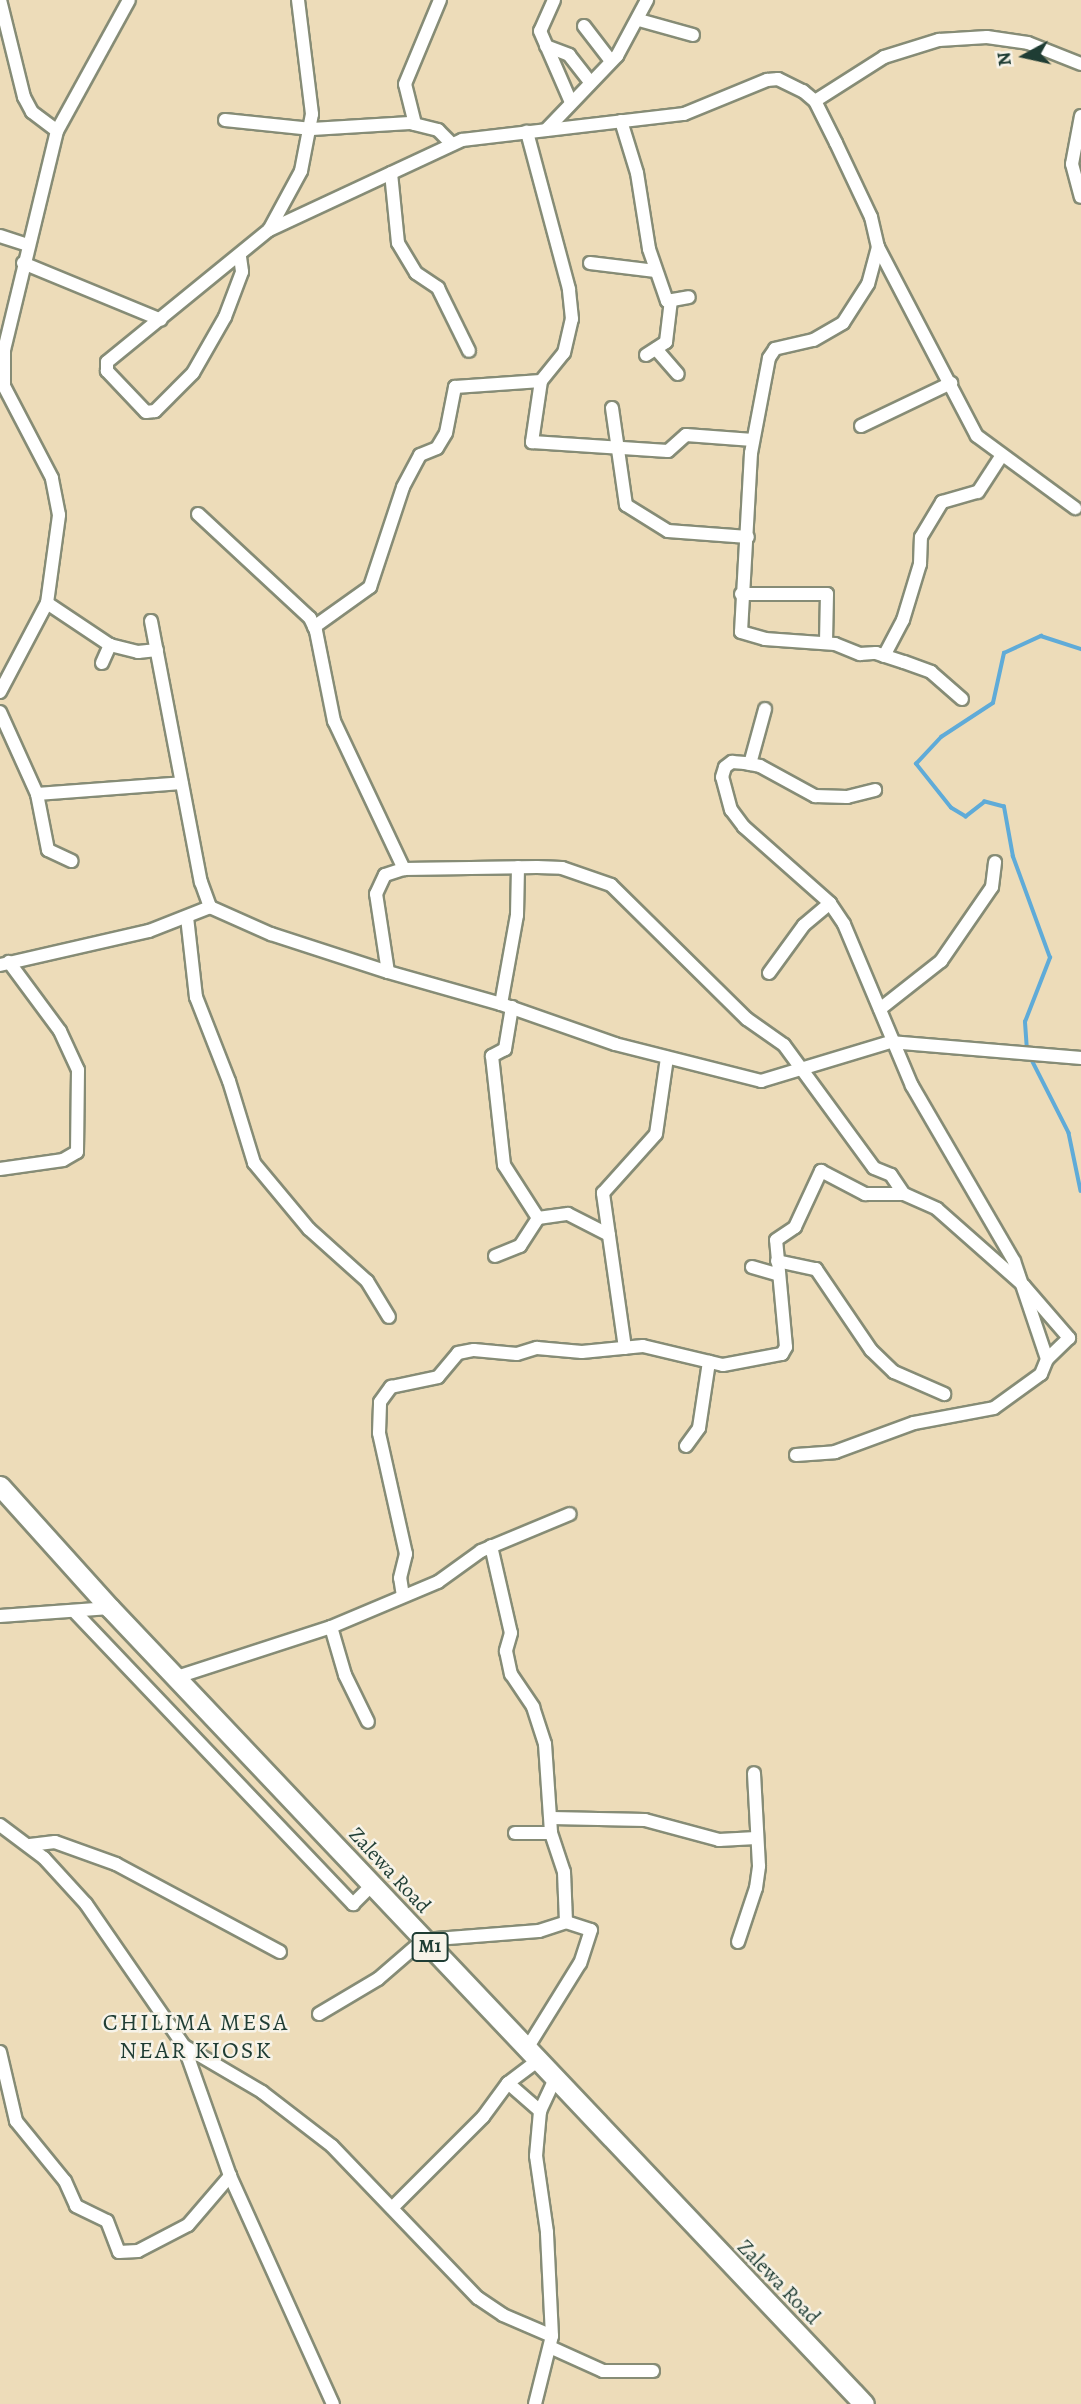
<!DOCTYPE html>
<style>
body{margin:0}
#map{position:relative;width:1081px;height:2404px;overflow:hidden;background:#eddcb9;font-family:Alegreya,serif}
div>[style]{position:absolute}
[style*='--x']{left:calc(var(--x)*1px);top:calc(var(--y)*1px);width:calc(var(--w)*1px);rotate:calc(var(--a)*1deg)}
.stream>*{height:3.5px;margin:-1.75px;padding:0 1.75px;transform-origin:1.75px;border-radius:1.75px;background:#5fabd8}
.roads{filter:drop-shadow(2px 0 #868c76) drop-shadow(-2px 0 #868c76) drop-shadow(0 2px #868c76) drop-shadow(0 -2px #868c76)}
.minor>*{height:12px;margin:-6px;padding:0 6px;transform-origin:6px;border-radius:6px;background:#fff}
.highway>*{height:19px;margin:-9.5px;padding:0 9.5px;transform-origin:9.5px;border-radius:9.5px;background:#fff}
span{translate:-50% -50%;white-space:nowrap;text-align:center;line-height:1.15;-webkit-text-stroke:5px #f7f3e8;paint-order:stroke}
.shield-label span{padding:2px 5px;background:#f7f3e8;border:2px solid;border-radius:5px;-webkit-text-stroke-width:0}
.shield-label{font-size:19px;color:#1f3d34;font-weight:700}
.street-label{font-size:21px;color:#1f3d34}
.quarter-label{font-size:24px;color:#1f3d34;letter-spacing:2px}
.north{position:absolute;left:990px;top:21px;width:70px;height:70px;-webkit-text-stroke:5px #f7f3e8;paint-order:stroke;rotate:262deg;font-size:19px;font-weight:700;line-height:28px;text-align:center;color:#1f3d34}
.north::after{content:'';display:block;margin:auto;width:24px;height:32px;background:#1f3d34;clip-path:polygon(50% 0,100% 100%,50% 72%,0 100%)}
</style>
<div id="map">
<div class="stream">
<div style="--x:1027;--y:1051;--w:29;--a:-94"></div>
<div style="--x:1025;--y:1022;--w:69;--a:-68.7"></div>
<div style="--x:1050;--y:958;--w:108;--a:-110.1"></div>
<div style="--x:1013;--y:857;--w:51;--a:-100.2"></div>
<div style="--x:1004;--y:807;--w:20;--a:-165"></div>
<div style="--x:985;--y:802;--w:24;--a:142"></div>
<div style="--x:966;--y:817;--w:17;--a:-149"></div>
<div style="--x:951;--y:808;--w:56;--a:-128.5"></div>
<div style="--x:916;--y:764;--w:37;--a:-47"></div>
<div style="--x:941;--y:737;--w:62;--a:-33.2"></div>
<div style="--x:993;--y:703;--w:51;--a:-77.6"></div>
<div style="--x:1004;--y:653;--w:41;--a:-24.7"></div>
<div style="--x:1041;--y:636;--w:42;--a:18"></div>
<div style="--x:1031;--y:1058;--w:84;--a:63.1"></div>
<div style="--x:1069;--y:1133;--w:59;--a:78.3"></div>
</div>
<div class="roads">
<div class="minor">
<div style="--x:0;--y:0;--w:100;--a:76.1"></div>
<div style="--x:24;--y:97;--w:17;--a:62"></div>
<div style="--x:32;--y:112;--w:31;--a:37"></div>
<div style="--x:554;--y:0;--w:34;--a:114"></div>
<div style="--x:540;--y:31;--w:75;--a:66.5"></div>
<div style="--x:639;--y:20;--w:56;--a:15.5"></div>
<div style="--x:584;--y:26;--w:44;--a:52.4"></div>
<div style="--x:546;--y:46;--w:25;--a:21"></div>
<div style="--x:569;--y:55;--w:34;--a:52"></div>
<div style="--x:815;--y:101;--w:82;--a:-32.5"></div>
<div style="--x:884;--y:57;--w:58;--a:-17.2"></div>
<div style="--x:939;--y:40;--w:48;--a:-3.6"></div>
<div style="--x:987;--y:37;--w:41;--a:8.3"></div>
<div style="--x:1028;--y:43;--w:57;--a:21.6"></div>
<div style="--x:1081;--y:116;--w:49;--a:100.6"></div>
<div style="--x:1072;--y:164;--w:34;--a:75"></div>
<div style="--x:225;--y:120;--w:87;--a:5.9"></div>
<div style="--x:312;--y:129;--w:98;--a:-3.5"></div>
<div style="--x:410;--y:123;--w:29;--a:14"></div>
<div style="--x:438;--y:130;--w:20;--a:45"></div>
<div style="--x:621;--y:121;--w:54;--a:72.9"></div>
<div style="--x:637;--y:173;--w:77;--a:81"></div>
<div style="--x:649;--y:249;--w:55;--a:70.9"></div>
<div style="--x:667;--y:301;--w:22;--a:-10"></div>
<div style="--x:415;--y:124;--w:41;--a:-104"></div>
<div style="--x:405;--y:84;--w:91;--a:-67.4"></div>
<div style="--x:546;--y:130;--w:103;--a:-46.2"></div>
<div style="--x:617;--y:56;--w:64;--a:-61.8"></div>
<div style="--x:391;--y:173;--w:70;--a:84.3"></div>
<div style="--x:398;--y:243;--w:35;--a:59"></div>
<div style="--x:416;--y:273;--w:27;--a:34"></div>
<div style="--x:438;--y:288;--w:70;--a:63.8"></div>
<div style="--x:269;--y:230;--w:213;--a:-25"></div>
<div style="--x:462;--y:140;--w:224;--a:-6.7"></div>
<div style="--x:684;--y:114;--w:90;--a:-22.3"></div>
<div style="--x:767;--y:80;--w:11;--a:-5"></div>
<div style="--x:778;--y:79;--w:28;--a:26"></div>
<div style="--x:803;--y:91;--w:16;--a:40"></div>
<div style="--x:815;--y:101;--w:47;--a:63.4"></div>
<div style="--x:836;--y:143;--w:82;--a:64.7"></div>
<div style="--x:871;--y:217;--w:31;--a:77"></div>
<div style="--x:878;--y:247;--w:38;--a:105"></div>
<div style="--x:868;--y:284;--w:46;--a:122.7"></div>
<div style="--x:843;--y:323;--w:34;--a:150"></div>
<div style="--x:813;--y:340;--w:39;--a:167"></div>
<div style="--x:775;--y:349;--w:11;--a:124"></div>
<div style="--x:769;--y:358;--w:97;--a:100.7"></div>
<div style="--x:751;--y:453;--w:179;--a:93.2"></div>
<div style="--x:741;--y:632;--w:25;--a:16"></div>
<div style="--x:765;--y:639;--w:70;--a:4.1"></div>
<div style="--x:835;--y:644;--w:27;--a:22"></div>
<div style="--x:860;--y:654;--w:16;--a:-4"></div>
<div style="--x:876;--y:653;--w:29;--a:18"></div>
<div style="--x:904;--y:662;--w:29;--a:20"></div>
<div style="--x:931;--y:672;--w:41;--a:41.1"></div>
<div style="--x:0;--y:236;--w:28;--a:18"></div>
<div style="--x:878;--y:247;--w:213;--a:62.4"></div>
<div style="--x:977;--y:436;--w:122;--a:36.3"></div>
<div style="--x:240;--y:257;--w:15;--a:82"></div>
<div style="--x:242;--y:272;--w:48;--a:110.7"></div>
<div style="--x:225;--y:317;--w:64;--a:119.7"></div>
<div style="--x:193;--y:373;--w:54;--a:135"></div>
<div style="--x:155;--y:411;--w:9;--a:174"></div>
<div style="--x:146;--y:412;--w:57;--a:-133.6"></div>
<div style="--x:107;--y:371;--w:9;--a:-90"></div>
<div style="--x:107;--y:362;--w:209;--a:-39.2"></div>
<div style="--x:269;--y:230;--w:67;--a:-61.5"></div>
<div style="--x:301;--y:171;--w:58;--a:-79.1"></div>
<div style="--x:312;--y:114;--w:115;--a:-97"></div>
<div style="--x:23;--y:263;--w:149;--a:22.4"></div>
<div style="--x:590;--y:263;--w:66;--a:6.9"></div>
<div style="--x:656;--y:349;--w:33;--a:49"></div>
<div style="--x:646;--y:355;--w:24;--a:-33"></div>
<div style="--x:666;--y:342;--w:42;--a:-83.2"></div>
<div style="--x:541;--y:381;--w:62;--a:98.4"></div>
<div style="--x:532;--y:442;--w:136;--a:3.8"></div>
<div style="--x:668;--y:451;--w:24;--a:-42"></div>
<div style="--x:686;--y:435;--w:67;--a:4.3"></div>
<div style="--x:612;--y:408;--w:98;--a:81.8"></div>
<div style="--x:626;--y:505;--w:49;--a:31.8"></div>
<div style="--x:668;--y:531;--w:80;--a:4.3"></div>
<div style="--x:861;--y:426;--w:100;--a:-25.5"></div>
<div style="--x:198;--y:514;--w:153;--a:42.9"></div>
<div style="--x:310;--y:618;--w:14;--a:65"></div>
<div style="--x:316;--y:631;--w:92;--a:78.7"></div>
<div style="--x:334;--y:721;--w:164;--a:64.7"></div>
<div style="--x:741;--y:594;--w:86;--a:0"></div>
<div style="--x:827;--y:594;--w:49;--a:91.2"></div>
<div style="--x:47;--y:603;--w:76;--a:33.7"></div>
<div style="--x:151;--y:621;--w:266;--a:79.2"></div>
<div style="--x:201;--y:882;--w:27;--a:70"></div>
<div style="--x:314;--y:627;--w:69;--a:-35.5"></div>
<div style="--x:370;--y:587;--w:105;--a:-71.7"></div>
<div style="--x:403;--y:487;--w:36;--a:-62"></div>
<div style="--x:420;--y:455;--w:18;--a:-22"></div>
<div style="--x:437;--y:448;--w:17;--a:-59"></div>
<div style="--x:446;--y:433;--w:47;--a:-78.9"></div>
<div style="--x:455;--y:387;--w:86;--a:-4"></div>
<div style="--x:541;--y:381;--w:36;--a:-51"></div>
<div style="--x:564;--y:353;--w:35;--a:-77"></div>
<div style="--x:572;--y:319;--w:30;--a:-96"></div>
<div style="--x:569;--y:289;--w:163;--a:-105"></div>
<div style="--x:884;--y:656;--w:41;--a:-62.2"></div>
<div style="--x:903;--y:620;--w:59;--a:-73.1"></div>
<div style="--x:920;--y:564;--w:27;--a:-88"></div>
<div style="--x:921;--y:537;--w:41;--a:-59"></div>
<div style="--x:942;--y:502;--w:37;--a:-16"></div>
<div style="--x:978;--y:492;--w:44;--a:-57"></div>
<div style="--x:102;--y:663;--w:20;--a:-66"></div>
<div style="--x:110;--y:645;--w:29;--a:14"></div>
<div style="--x:138;--y:652;--w:19;--a:-6"></div>
<div style="--x:0;--y:692;--w:101;--a:-62.2"></div>
<div style="--x:47;--y:603;--w:89;--a:-82.2"></div>
<div style="--x:59;--y:515;--w:38;--a:-101"></div>
<div style="--x:52;--y:478;--w:104;--a:-117.6"></div>
<div style="--x:4;--y:386;--w:36;--a:-90"></div>
<div style="--x:4;--y:350;--w:225;--a:-76.4"></div>
<div style="--x:57;--y:131;--w:149;--a:-61.2"></div>
<div style="--x:0;--y:712;--w:90;--a:65.7"></div>
<div style="--x:37;--y:794;--w:145;--a:-4.3"></div>
<div style="--x:750;--y:764;--w:57;--a:-74.7"></div>
<div style="--x:37;--y:794;--w:57;--a:78.9"></div>
<div style="--x:48;--y:850;--w:26;--a:25"></div>
<div style="--x:187;--y:917;--w:81;--a:83.6"></div>
<div style="--x:196;--y:997;--w:90;--a:68.6"></div>
<div style="--x:229;--y:1081;--w:86;--a:73"></div>
<div style="--x:254;--y:1163;--w:86;--a:50.2"></div>
<div style="--x:309;--y:1229;--w:78;--a:41.9"></div>
<div style="--x:367;--y:1281;--w:42;--a:58.6"></div>
<div style="--x:0;--y:965;--w:153;--a:-12.9"></div>
<div style="--x:149;--y:931;--w:66;--a:-21.5"></div>
<div style="--x:210;--y:907;--w:67;--a:23.9"></div>
<div style="--x:271;--y:934;--w:123;--a:18"></div>
<div style="--x:388;--y:972;--w:117;--a:15.8"></div>
<div style="--x:501;--y:1004;--w:121;--a:19.3"></div>
<div style="--x:615;--y:1044;--w:151;--a:14.2"></div>
<div style="--x:761;--y:1081;--w:135;--a:-16.8"></div>
<div style="--x:890;--y:1042;--w:192;--a:4.8"></div>
<div style="--x:388;--y:972;--w:79;--a:-98.7"></div>
<div style="--x:376;--y:894;--w:21;--a:-65"></div>
<div style="--x:385;--y:875;--w:20;--a:-18"></div>
<div style="--x:404;--y:869;--w:133;--a:-0.9"></div>
<div style="--x:537;--y:867;--w:25;--a:2"></div>
<div style="--x:562;--y:868;--w:52;--a:19.1"></div>
<div style="--x:611;--y:885;--w:191;--a:44.6"></div>
<div style="--x:747;--y:1019;--w:45;--a:35.1"></div>
<div style="--x:784;--y:1045;--w:152;--a:53.8"></div>
<div style="--x:874;--y:1168;--w:18;--a:22"></div>
<div style="--x:891;--y:1175;--w:23;--a:56"></div>
<div style="--x:769;--y:973;--w:59;--a:-53.9"></div>
<div style="--x:804;--y:925;--w:34;--a:-40"></div>
<div style="--x:501;--y:1004;--w:90;--a:-79.8"></div>
<div style="--x:517;--y:915;--w:48;--a:-88.8"></div>
<div style="--x:512;--y:1007;--w:43;--a:99.5"></div>
<div style="--x:505;--y:1049;--w:15;--a:152"></div>
<div style="--x:492;--y:1056;--w:110;--a:83.7"></div>
<div style="--x:504;--y:1165;--w:63;--a:57.3"></div>
<div style="--x:538;--y:1218;--w:30;--a:-8"></div>
<div style="--x:568;--y:1214;--w:46;--a:27.1"></div>
<div style="--x:880;--y:1009;--w:78;--a:-38.2"></div>
<div style="--x:941;--y:961;--w:90;--a:-55.4"></div>
<div style="--x:992;--y:887;--w:25;--a:-83"></div>
<div style="--x:0;--y:1169;--w:64;--a:-8.1"></div>
<div style="--x:63;--y:1160;--w:16;--a:-30"></div>
<div style="--x:77;--y:1152;--w:82;--a:-89.3"></div>
<div style="--x:78;--y:1070;--w:43;--a:-114.8"></div>
<div style="--x:60;--y:1031;--w:86;--a:-126.5"></div>
<div style="--x:495;--y:1256;--w:27;--a:-22"></div>
<div style="--x:520;--y:1246;--w:33;--a:-57"></div>
<div style="--x:777;--y:1261;--w:40;--a:12"></div>
<div style="--x:816;--y:1269;--w:98;--a:55.8"></div>
<div style="--x:871;--y:1350;--w:32;--a:44"></div>
<div style="--x:894;--y:1372;--w:55;--a:23.7"></div>
<div style="--x:752;--y:1267;--w:26;--a:16"></div>
<div style="--x:625;--y:1348;--w:157;--a:-98.1"></div>
<div style="--x:603;--y:1193;--w:79;--a:-48.1"></div>
<div style="--x:656;--y:1134;--w:77;--a:-81.8"></div>
<div style="--x:686;--y:1446;--w:22;--a:-54"></div>
<div style="--x:699;--y:1428;--w:67;--a:-81.4"></div>
<div style="--x:796;--y:1455;--w:39;--a:-4"></div>
<div style="--x:835;--y:1452;--w:84;--a:-20.2"></div>
<div style="--x:914;--y:1423;--w:81;--a:-10.6"></div>
<div style="--x:994;--y:1408;--w:58;--a:-35.9"></div>
<div style="--x:1041;--y:1374;--w:16;--a:-68"></div>
<div style="--x:1047;--y:1359;--w:103;--a:-108.6"></div>
<div style="--x:1014;--y:1261;--w:203;--a:-120.2"></div>
<div style="--x:912;--y:1086;--w:176;--a:-112.8"></div>
<div style="--x:844;--y:924;--w:25;--a:-124"></div>
<div style="--x:830;--y:903;--w:115;--a:-138.5"></div>
<div style="--x:744;--y:827;--w:21;--a:-127"></div>
<div style="--x:731;--y:810;--w:34;--a:-105"></div>
<div style="--x:722;--y:777;--w:10;--a:-73"></div>
<div style="--x:725;--y:767;--w:9;--a:-36"></div>
<div style="--x:732;--y:762;--w:13;--a:4"></div>
<div style="--x:745;--y:763;--w:15;--a:11"></div>
<div style="--x:760;--y:766;--w:63;--a:28.6"></div>
<div style="--x:815;--y:796;--w:32;--a:2"></div>
<div style="--x:847;--y:797;--w:29;--a:-14"></div>
<div style="--x:491;--y:1546;--w:89;--a:77.1"></div>
<div style="--x:511;--y:1633;--w:19;--a:106"></div>
<div style="--x:506;--y:1651;--w:24;--a:78"></div>
<div style="--x:511;--y:1674;--w:40;--a:56"></div>
<div style="--x:533;--y:1707;--w:39;--a:72"></div>
<div style="--x:545;--y:1744;--w:89;--a:86.1"></div>
<div style="--x:403;--y:1596;--w:18;--a:-99"></div>
<div style="--x:400;--y:1578;--w:25;--a:-76"></div>
<div style="--x:406;--y:1554;--w:124;--a:-102.6"></div>
<div style="--x:379;--y:1433;--w:31;--a:-88"></div>
<div style="--x:380;--y:1402;--w:19;--a:-54"></div>
<div style="--x:391;--y:1387;--w:48;--a:-12"></div>
<div style="--x:438;--y:1377;--w:31;--a:-50"></div>
<div style="--x:458;--y:1353;--w:16;--a:-11"></div>
<div style="--x:474;--y:1350;--w:43;--a:5.3"></div>
<div style="--x:517;--y:1354;--w:21;--a:-17"></div>
<div style="--x:537;--y:1348;--w:45;--a:5.1"></div>
<div style="--x:582;--y:1352;--w:61;--a:-5.6"></div>
<div style="--x:643;--y:1346;--w:82;--a:13.4"></div>
<div style="--x:723;--y:1365;--w:60;--a:-10.6"></div>
<div style="--x:782;--y:1354;--w:8;--a:-60"></div>
<div style="--x:786;--y:1347;--w:107;--a:-95.3"></div>
<div style="--x:776;--y:1240;--w:23;--a:-34"></div>
<div style="--x:795;--y:1227;--w:62;--a:-65.1"></div>
<div style="--x:821;--y:1171;--w:50;--a:27.6"></div>
<div style="--x:865;--y:1194;--w:39;--a:0"></div>
<div style="--x:904;--y:1194;--w:36;--a:24"></div>
<div style="--x:937;--y:1209;--w:116;--a:41.5"></div>
<div style="--x:1024;--y:1286;--w:69;--a:49.1"></div>
<div style="--x:1069;--y:1338;--w:30;--a:136"></div>
<div style="--x:74;--y:1611;--w:405;--a:46.4"></div>
<div style="--x:353;--y:1904;--w:28;--a:-45"></div>
<div style="--x:0;--y:1616;--w:110;--a:-4.2"></div>
<div style="--x:331;--y:1627;--w:50;--a:73.7"></div>
<div style="--x:345;--y:1675;--w:52;--a:63.9"></div>
<div style="--x:177;--y:1677;--w:162;--a:-18"></div>
<div style="--x:331;--y:1627;--w:116;--a:-22.8"></div>
<div style="--x:438;--y:1582;--w:53;--a:-35.8"></div>
<div style="--x:481;--y:1551;--w:96;--a:-22.6"></div>
<div style="--x:552;--y:1818;--w:93;--a:1.2"></div>
<div style="--x:645;--y:1820;--w:77;--a:15.1"></div>
<div style="--x:719;--y:1840;--w:37;--a:-3"></div>
<div style="--x:0;--y:1825;--w:55;--a:36.9"></div>
<div style="--x:44;--y:1858;--w:62;--a:47.6"></div>
<div style="--x:86;--y:1904;--w:173;--a:55.4"></div>
<div style="--x:184;--y:2046;--w:138;--a:70.5"></div>
<div style="--x:230;--y:2176;--w:250;--a:65.7"></div>
<div style="--x:515;--y:1833;--w:36;--a:0"></div>
<div style="--x:551;--y:1833;--w:41;--a:71.6"></div>
<div style="--x:564;--y:1872;--w:50;--a:87.7"></div>
<div style="--x:30;--y:1845;--w:25;--a:-7"></div>
<div style="--x:55;--y:1842;--w:65;--a:19.8"></div>
<div style="--x:116;--y:1864;--w:186;--a:28.2"></div>
<div style="--x:738;--y:1942;--w:57;--a:-71.6"></div>
<div style="--x:756;--y:1888;--w:22;--a:-82"></div>
<div style="--x:759;--y:1866;--w:93;--a:-93.1"></div>
<div style="--x:319;--y:2014;--w:69;--a:-30.7"></div>
<div style="--x:378;--y:1979;--w:60;--a:-40.9"></div>
<div style="--x:423;--y:1940;--w:116;--a:-4.4"></div>
<div style="--x:539;--y:1931;--w:28;--a:-18"></div>
<div style="--x:566;--y:1922;--w:26;--a:18"></div>
<div style="--x:591;--y:1930;--w:35;--a:108"></div>
<div style="--x:580;--y:1963;--w:102;--a:121.8"></div>
<div style="--x:184;--y:2046;--w:91;--a:30.5"></div>
<div style="--x:262;--y:2092;--w:88;--a:37.6"></div>
<div style="--x:332;--y:2146;--w:211;--a:46.2"></div>
<div style="--x:478;--y:2298;--w:30;--a:34"></div>
<div style="--x:503;--y:2315;--w:53;--a:23.2"></div>
<div style="--x:0;--y:2052;--w:71;--a:76.9"></div>
<div style="--x:16;--y:2121;--w:77;--a:50.8"></div>
<div style="--x:65;--y:2181;--w:27;--a:66"></div>
<div style="--x:76;--y:2206;--w:34;--a:26"></div>
<div style="--x:107;--y:2221;--w:33;--a:69"></div>
<div style="--x:119;--y:2252;--w:19;--a:-3"></div>
<div style="--x:138;--y:2251;--w:56;--a:-27.5"></div>
<div style="--x:188;--y:2225;--w:65;--a:-49.4"></div>
<div style="--x:508;--y:2083;--w:43;--a:41.2"></div>
<div style="--x:392;--y:2208;--w:129;--a:-45"></div>
<div style="--x:483;--y:2117;--w:42;--a:-53.7"></div>
<div style="--x:508;--y:2083;--w:36;--a:-37"></div>
<div style="--x:552;--y:2348;--w:56;--a:24.3"></div>
<div style="--x:603;--y:2371;--w:50;--a:0"></div>
<div style="--x:535;--y:2404;--w:70;--a:-76"></div>
<div style="--x:552;--y:2336;--w:104;--a:-92.8"></div>
<div style="--x:547;--y:2232;--w:77;--a:-98.2"></div>
<div style="--x:536;--y:2156;--w:45;--a:-84.9"></div>
<div style="--x:540;--y:2111;--w:35;--a:-65"></div>
</div>
<div class="highway">
<div style="--x:0;--y:1486;--w:164;--a:48"></div>
<div style="--x:110;--y:1608;--w:1096;--a:46.55"></div>
</div>
</div>
<div class="shield-label">
<span style="left:430px;top:1947px">M1</span>
</div>
<div class="street-label">
<span style="left:390px;top:1870px;rotate:47deg">Zalewa Road</span>
<span style="left:779px;top:2282px;rotate:46deg">Zalewa Road</span>
</div>
<div class="quarter-label">
<span style="left:196px;top:2037px">CHILIMA MESA<br>NEAR KIOSK</span>
</div>
<div class="north">N</div>
</div>
